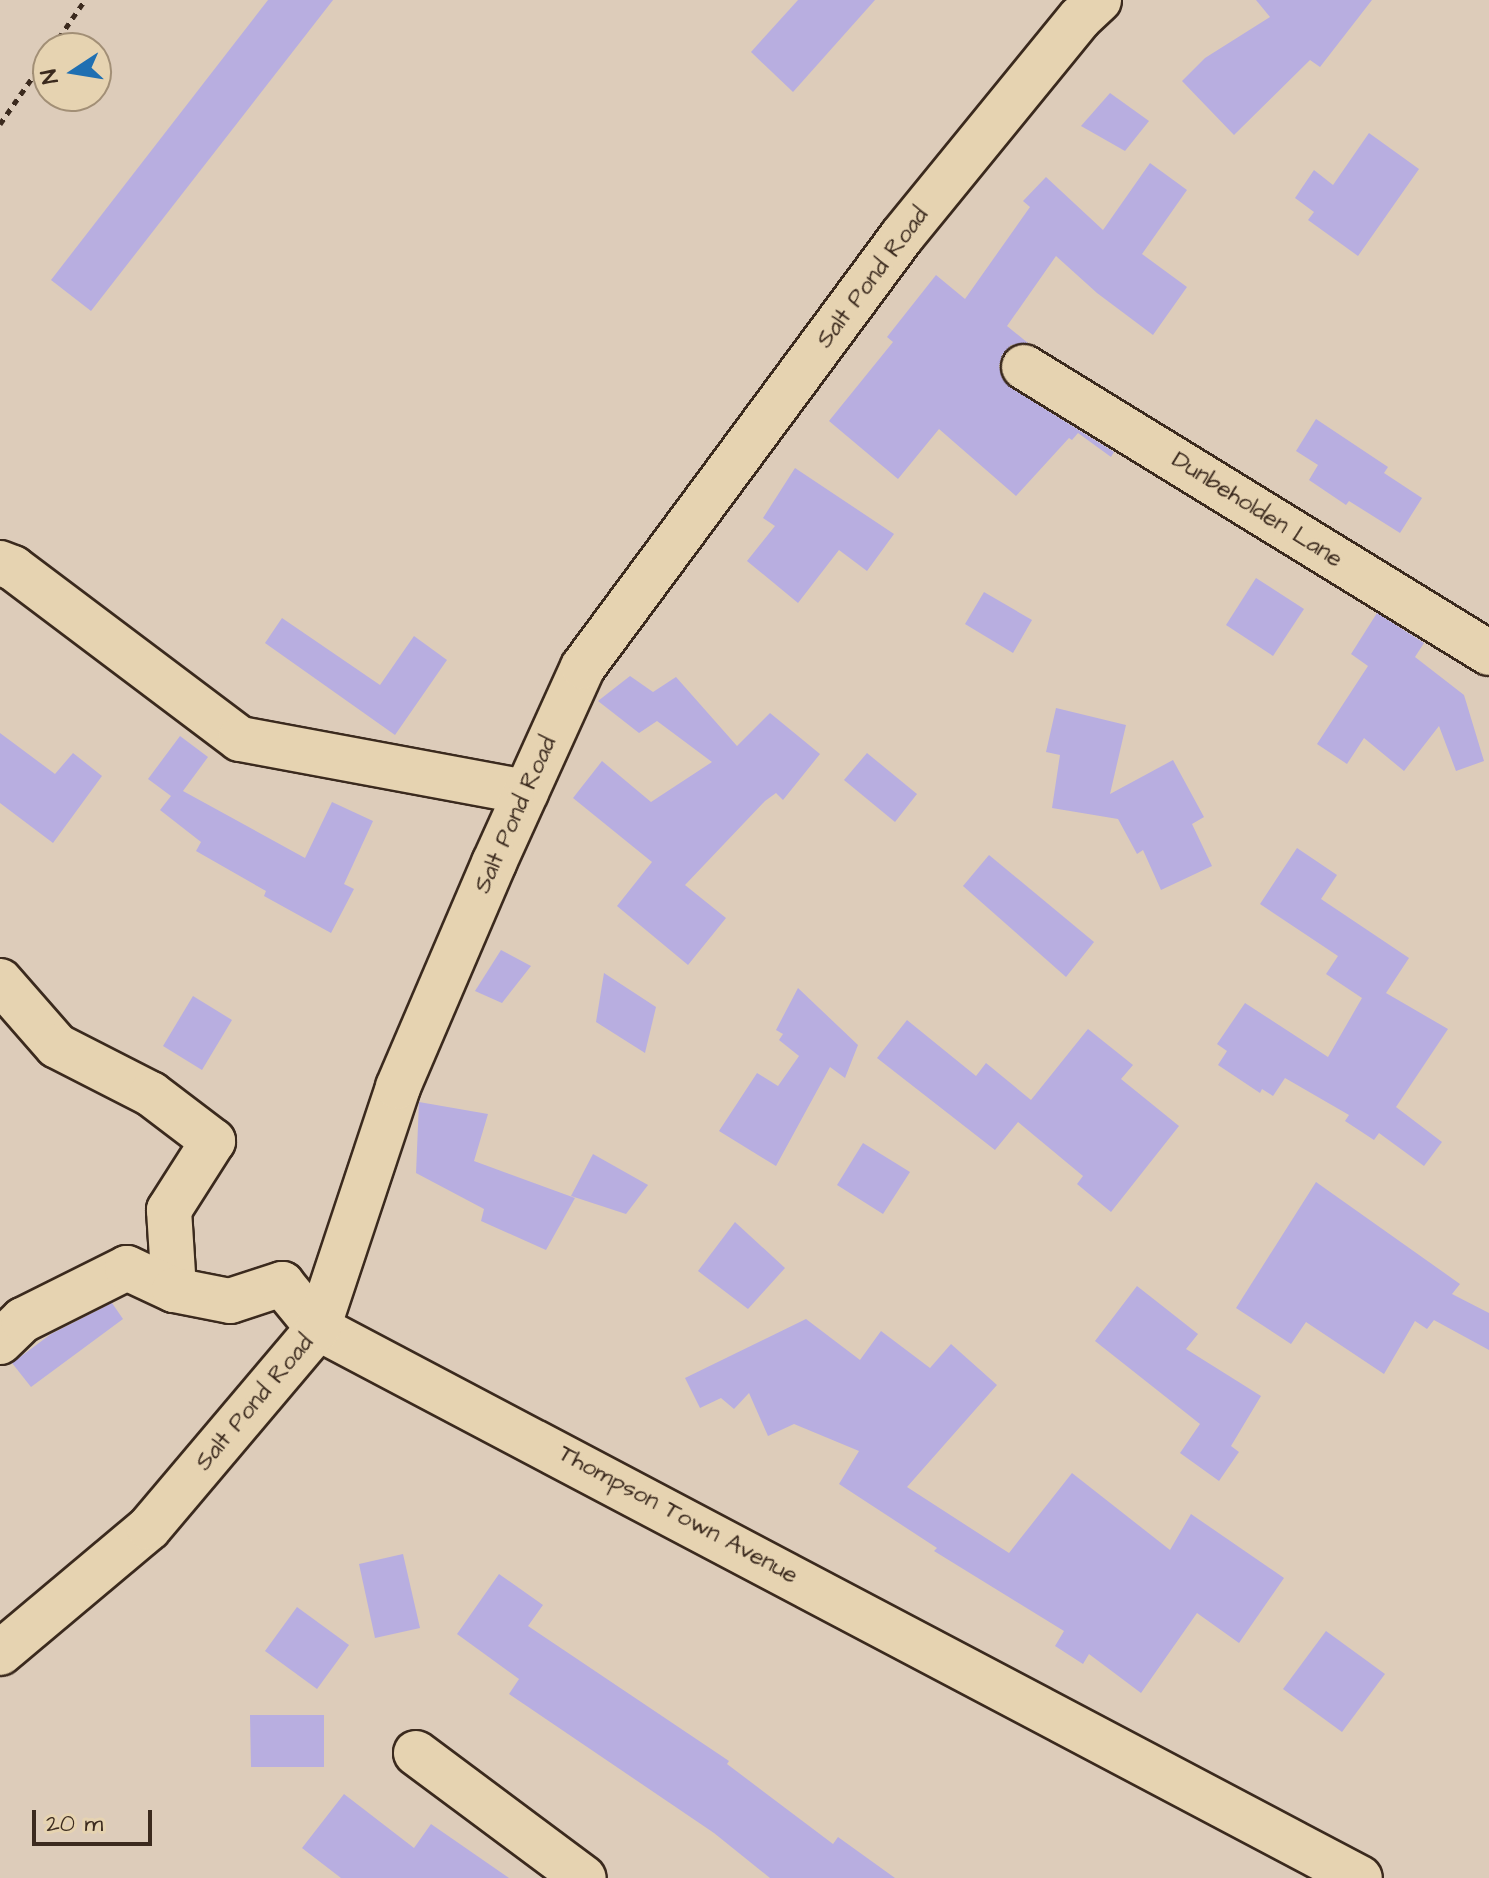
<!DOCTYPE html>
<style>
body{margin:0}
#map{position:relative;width:1489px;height:1878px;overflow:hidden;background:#ddccba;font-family:"Architects Daughter",sans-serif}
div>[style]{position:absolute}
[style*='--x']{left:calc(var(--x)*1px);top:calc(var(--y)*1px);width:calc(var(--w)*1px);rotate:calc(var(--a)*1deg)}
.building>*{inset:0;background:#b8aee0}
.path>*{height:5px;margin-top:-2.5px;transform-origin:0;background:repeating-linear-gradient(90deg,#3b2a1e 0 6px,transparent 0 12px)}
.roads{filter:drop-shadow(2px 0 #3b2a1e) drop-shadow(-2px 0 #3b2a1e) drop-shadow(0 2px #3b2a1e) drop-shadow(0 -2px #3b2a1e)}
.minor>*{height:44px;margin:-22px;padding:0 22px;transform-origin:22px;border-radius:22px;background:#e6d3b1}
.tertiary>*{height:44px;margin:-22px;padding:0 22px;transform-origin:22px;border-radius:22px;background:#e6d3b1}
span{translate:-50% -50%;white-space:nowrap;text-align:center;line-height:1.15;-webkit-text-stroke:7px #e6d3b1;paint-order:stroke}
.street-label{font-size:24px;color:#3b2a1e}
.north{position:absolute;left:32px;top:32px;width:80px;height:80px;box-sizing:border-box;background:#e6d3b1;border:2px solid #a28f76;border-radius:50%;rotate:258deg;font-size:22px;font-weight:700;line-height:32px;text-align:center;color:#3b2a1e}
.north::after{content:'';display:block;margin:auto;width:28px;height:36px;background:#1f6fb2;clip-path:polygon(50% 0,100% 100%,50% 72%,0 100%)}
.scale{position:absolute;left:32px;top:1810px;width:120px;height:36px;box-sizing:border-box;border:4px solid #3b2a1e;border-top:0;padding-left:10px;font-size:24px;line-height:28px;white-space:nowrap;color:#3b2a1e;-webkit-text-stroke:6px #e6d3b1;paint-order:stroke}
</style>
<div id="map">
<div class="building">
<div style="clip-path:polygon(268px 0,333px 0,91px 311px,51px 280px)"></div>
<div style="clip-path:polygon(798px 0,875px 0,793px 92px,751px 52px)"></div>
<div style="clip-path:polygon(1256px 0,1372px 0,1320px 67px,1310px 60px,1234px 135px,1182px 81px,1205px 58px,1270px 17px)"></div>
<div style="clip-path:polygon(1110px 93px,1149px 121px,1125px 151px,1081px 126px)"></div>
<div style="clip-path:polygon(1369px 133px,1419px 169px,1358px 256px,1308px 220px,1314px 212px,1295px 198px,1314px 170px,1333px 185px)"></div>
<div style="clip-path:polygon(1150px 163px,1187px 190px,1142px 254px,1187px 287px,1153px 335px,1097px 293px,1056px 256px,1007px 326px,1028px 343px,1011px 345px,1002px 355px,999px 366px,1002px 378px,1011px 388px,1114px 452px,1111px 457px,1078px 433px,1072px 440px,1069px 438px,1016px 496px,939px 429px,898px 479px,829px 421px,893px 342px,887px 337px,936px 275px,965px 299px,1030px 207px,1023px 201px,1046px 177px,1103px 230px)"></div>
<div style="clip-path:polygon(1316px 419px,1388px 467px,1384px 473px,1422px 498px,1400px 533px,1349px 501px,1346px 505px,1309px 480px,1318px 465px,1296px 451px)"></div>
<div style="clip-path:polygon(795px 468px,894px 534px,867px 571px,839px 550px,798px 603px,747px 561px,775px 526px,763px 518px)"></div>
<div style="clip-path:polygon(1256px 578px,1304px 609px,1273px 656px,1226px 625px)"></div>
<div style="clip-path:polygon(984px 592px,1032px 620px,1013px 653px,965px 624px)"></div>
<div style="clip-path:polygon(1377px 613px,1424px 643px,1415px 657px,1464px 695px,1484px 761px,1456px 771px,1439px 726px,1404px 771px,1364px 738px,1347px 764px,1317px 744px,1368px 666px,1351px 654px)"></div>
<div style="clip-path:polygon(282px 618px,380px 685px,414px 636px,447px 660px,395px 735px,265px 643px)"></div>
<div style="clip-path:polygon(630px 676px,653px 692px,676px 677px,737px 746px,770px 713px,820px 754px,783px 800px,776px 793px,765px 801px,685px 885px,726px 918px,688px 965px,617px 906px,652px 862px,573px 798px,602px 761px,651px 802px,712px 762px,657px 721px,639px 733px,598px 701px)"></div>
<div style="clip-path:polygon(1056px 708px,1126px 725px,1110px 794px,1173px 760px,1204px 817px,1192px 824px,1212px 866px,1161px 890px,1143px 850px,1137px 854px,1118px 819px,1052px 808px,1060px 755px,1046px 752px)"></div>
<div style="clip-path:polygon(0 733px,55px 774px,73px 753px,102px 776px,53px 843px,0 803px)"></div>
<div style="clip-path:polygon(180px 736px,208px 757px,183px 791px,305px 858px,332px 802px,373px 821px,344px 884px,354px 889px,331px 933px,264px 896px,266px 891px,196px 851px,201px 842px,160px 810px,171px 796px,148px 779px)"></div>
<div style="clip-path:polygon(867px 753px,917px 794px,895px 822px,844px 780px)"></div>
<div style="clip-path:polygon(1297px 848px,1337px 875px,1321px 899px,1409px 958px,1386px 993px,1448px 1029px,1396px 1107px,1442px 1142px,1424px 1166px,1379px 1133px,1374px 1140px,1345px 1121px,1349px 1115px,1285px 1078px,1273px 1096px,1262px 1089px,1260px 1093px,1218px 1065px,1227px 1051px,1217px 1044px,1245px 1003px,1328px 1057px,1362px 998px,1326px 974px,1338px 956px,1260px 904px)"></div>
<div style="clip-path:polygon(989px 855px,1094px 942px,1066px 977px,963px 886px)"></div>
<div style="clip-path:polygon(501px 950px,531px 966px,502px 1003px,475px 991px)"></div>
<div style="clip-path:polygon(604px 973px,656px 1007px,645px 1053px,596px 1022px)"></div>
<div style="clip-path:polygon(798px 988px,858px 1045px,845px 1078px,830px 1067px,776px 1166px,719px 1131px,757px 1073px,778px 1086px,799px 1056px,779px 1040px,783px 1034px,776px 1030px)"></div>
<div style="clip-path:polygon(193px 996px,232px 1020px,202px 1070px,163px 1046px)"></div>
<div style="clip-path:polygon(907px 1020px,976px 1076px,986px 1063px,1031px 1100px,1088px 1029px,1133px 1065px,1121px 1079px,1179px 1126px,1111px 1212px,1077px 1184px,1083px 1176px,1018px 1122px,995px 1150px,877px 1058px)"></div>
<div style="clip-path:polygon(419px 1102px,488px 1114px,474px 1161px,575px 1198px,546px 1250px,481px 1221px,484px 1209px,416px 1173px)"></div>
<div style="clip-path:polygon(863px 1143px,910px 1172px,883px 1214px,837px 1185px)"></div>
<div style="clip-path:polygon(593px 1154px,648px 1185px,626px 1214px,571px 1196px)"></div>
<div style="clip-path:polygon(1316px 1182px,1460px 1284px,1452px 1294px,1489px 1313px,1489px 1350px,1434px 1320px,1427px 1329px,1415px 1321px,1384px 1374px,1306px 1322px,1291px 1344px,1236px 1308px)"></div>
<div style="clip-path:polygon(735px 1222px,785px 1268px,748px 1309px,698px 1271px)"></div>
<div style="clip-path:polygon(1137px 1286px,1198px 1334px,1186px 1349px,1261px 1396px,1231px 1446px,1239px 1452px,1219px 1481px,1180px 1453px,1200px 1424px,1095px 1341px)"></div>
<div style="clip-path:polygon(112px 1303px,123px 1319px,31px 1387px,12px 1363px,51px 1334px)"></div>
<div style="clip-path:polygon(806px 1319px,860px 1360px,881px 1331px,930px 1368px,951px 1344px,997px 1385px,907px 1487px,1009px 1553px,1072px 1473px,1170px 1550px,1191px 1514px,1284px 1578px,1239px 1643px,1197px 1613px,1141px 1693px,1089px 1654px,1083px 1664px,1055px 1646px,1064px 1631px,934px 1551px,937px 1548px,839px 1484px,859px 1451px,794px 1424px,768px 1436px,749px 1393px,734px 1409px,721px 1398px,700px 1408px,685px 1378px)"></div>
<div style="clip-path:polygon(403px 1554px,420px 1628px,375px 1638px,359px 1564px)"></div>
<div style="clip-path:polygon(499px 1574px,543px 1605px,528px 1626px,729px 1761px,727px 1764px,833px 1844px,838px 1837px,895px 1878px,770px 1878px,714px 1833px,509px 1694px,519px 1679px,457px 1634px)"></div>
<div style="clip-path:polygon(297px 1607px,349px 1645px,317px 1689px,265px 1651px)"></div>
<div style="clip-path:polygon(1326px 1631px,1385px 1674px,1342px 1732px,1283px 1689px)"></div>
<div style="clip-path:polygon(250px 1715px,324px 1715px,324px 1767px,251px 1767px)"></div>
<div style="clip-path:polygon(344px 1794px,414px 1848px,431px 1824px,509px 1878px,341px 1878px,302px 1848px)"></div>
</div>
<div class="path">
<div style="--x:52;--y:48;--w:58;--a:-55.5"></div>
<div style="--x:0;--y:124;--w:84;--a:-55.2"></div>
</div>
<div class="roads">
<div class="minor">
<div style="--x:1024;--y:367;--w:546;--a:31.59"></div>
<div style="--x:0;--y:563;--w:14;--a:21"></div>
<div style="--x:13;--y:568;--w:284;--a:37"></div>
<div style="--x:240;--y:739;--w:291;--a:10.5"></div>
<div style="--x:0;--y:981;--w:86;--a:48.8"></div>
<div style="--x:57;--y:1046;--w:106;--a:27.1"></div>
<div style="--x:151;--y:1094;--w:78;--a:37.2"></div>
<div style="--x:213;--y:1141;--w:82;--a:122.5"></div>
<div style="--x:169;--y:1210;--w:80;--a:86.4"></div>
<div style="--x:0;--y:1342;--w:32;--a:-44"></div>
<div style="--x:23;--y:1320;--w:116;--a:-26.6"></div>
<div style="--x:127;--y:1268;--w:52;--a:25.1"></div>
<div style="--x:174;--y:1290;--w:57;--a:11.1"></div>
<div style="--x:230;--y:1301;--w:55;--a:-18.1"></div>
<div style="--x:282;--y:1284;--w:57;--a:50.7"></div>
<div style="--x:318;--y:1328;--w:1178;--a:27.83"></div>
<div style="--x:416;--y:1753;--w:209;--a:36.7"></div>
</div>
<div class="tertiary">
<div style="--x:0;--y:1653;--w:194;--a:-40"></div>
<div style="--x:149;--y:1528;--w:262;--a:-49.8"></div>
<div style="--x:318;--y:1328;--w:254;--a:-71.6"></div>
<div style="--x:398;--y:1087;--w:244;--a:-66.8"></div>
<div style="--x:494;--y:863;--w:215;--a:-65.6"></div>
<div style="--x:583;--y:667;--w:536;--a:-53.49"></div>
<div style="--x:902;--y:236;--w:281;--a:-50.8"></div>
<div style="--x:1080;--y:18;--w:26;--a:-43"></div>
</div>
</div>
<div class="street-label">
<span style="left:873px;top:278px;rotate:-53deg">Salt Pond Road</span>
<span style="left:1257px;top:510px;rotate:32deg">Dunbeholden Lane</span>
<span style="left:516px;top:815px;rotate:-66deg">Salt Pond Road</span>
<span style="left:255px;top:1403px;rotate:-50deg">Salt Pond Road</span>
<span style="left:678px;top:1515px;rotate:28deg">Thompson Town Avenue</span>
</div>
<div class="north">N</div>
<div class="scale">20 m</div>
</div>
